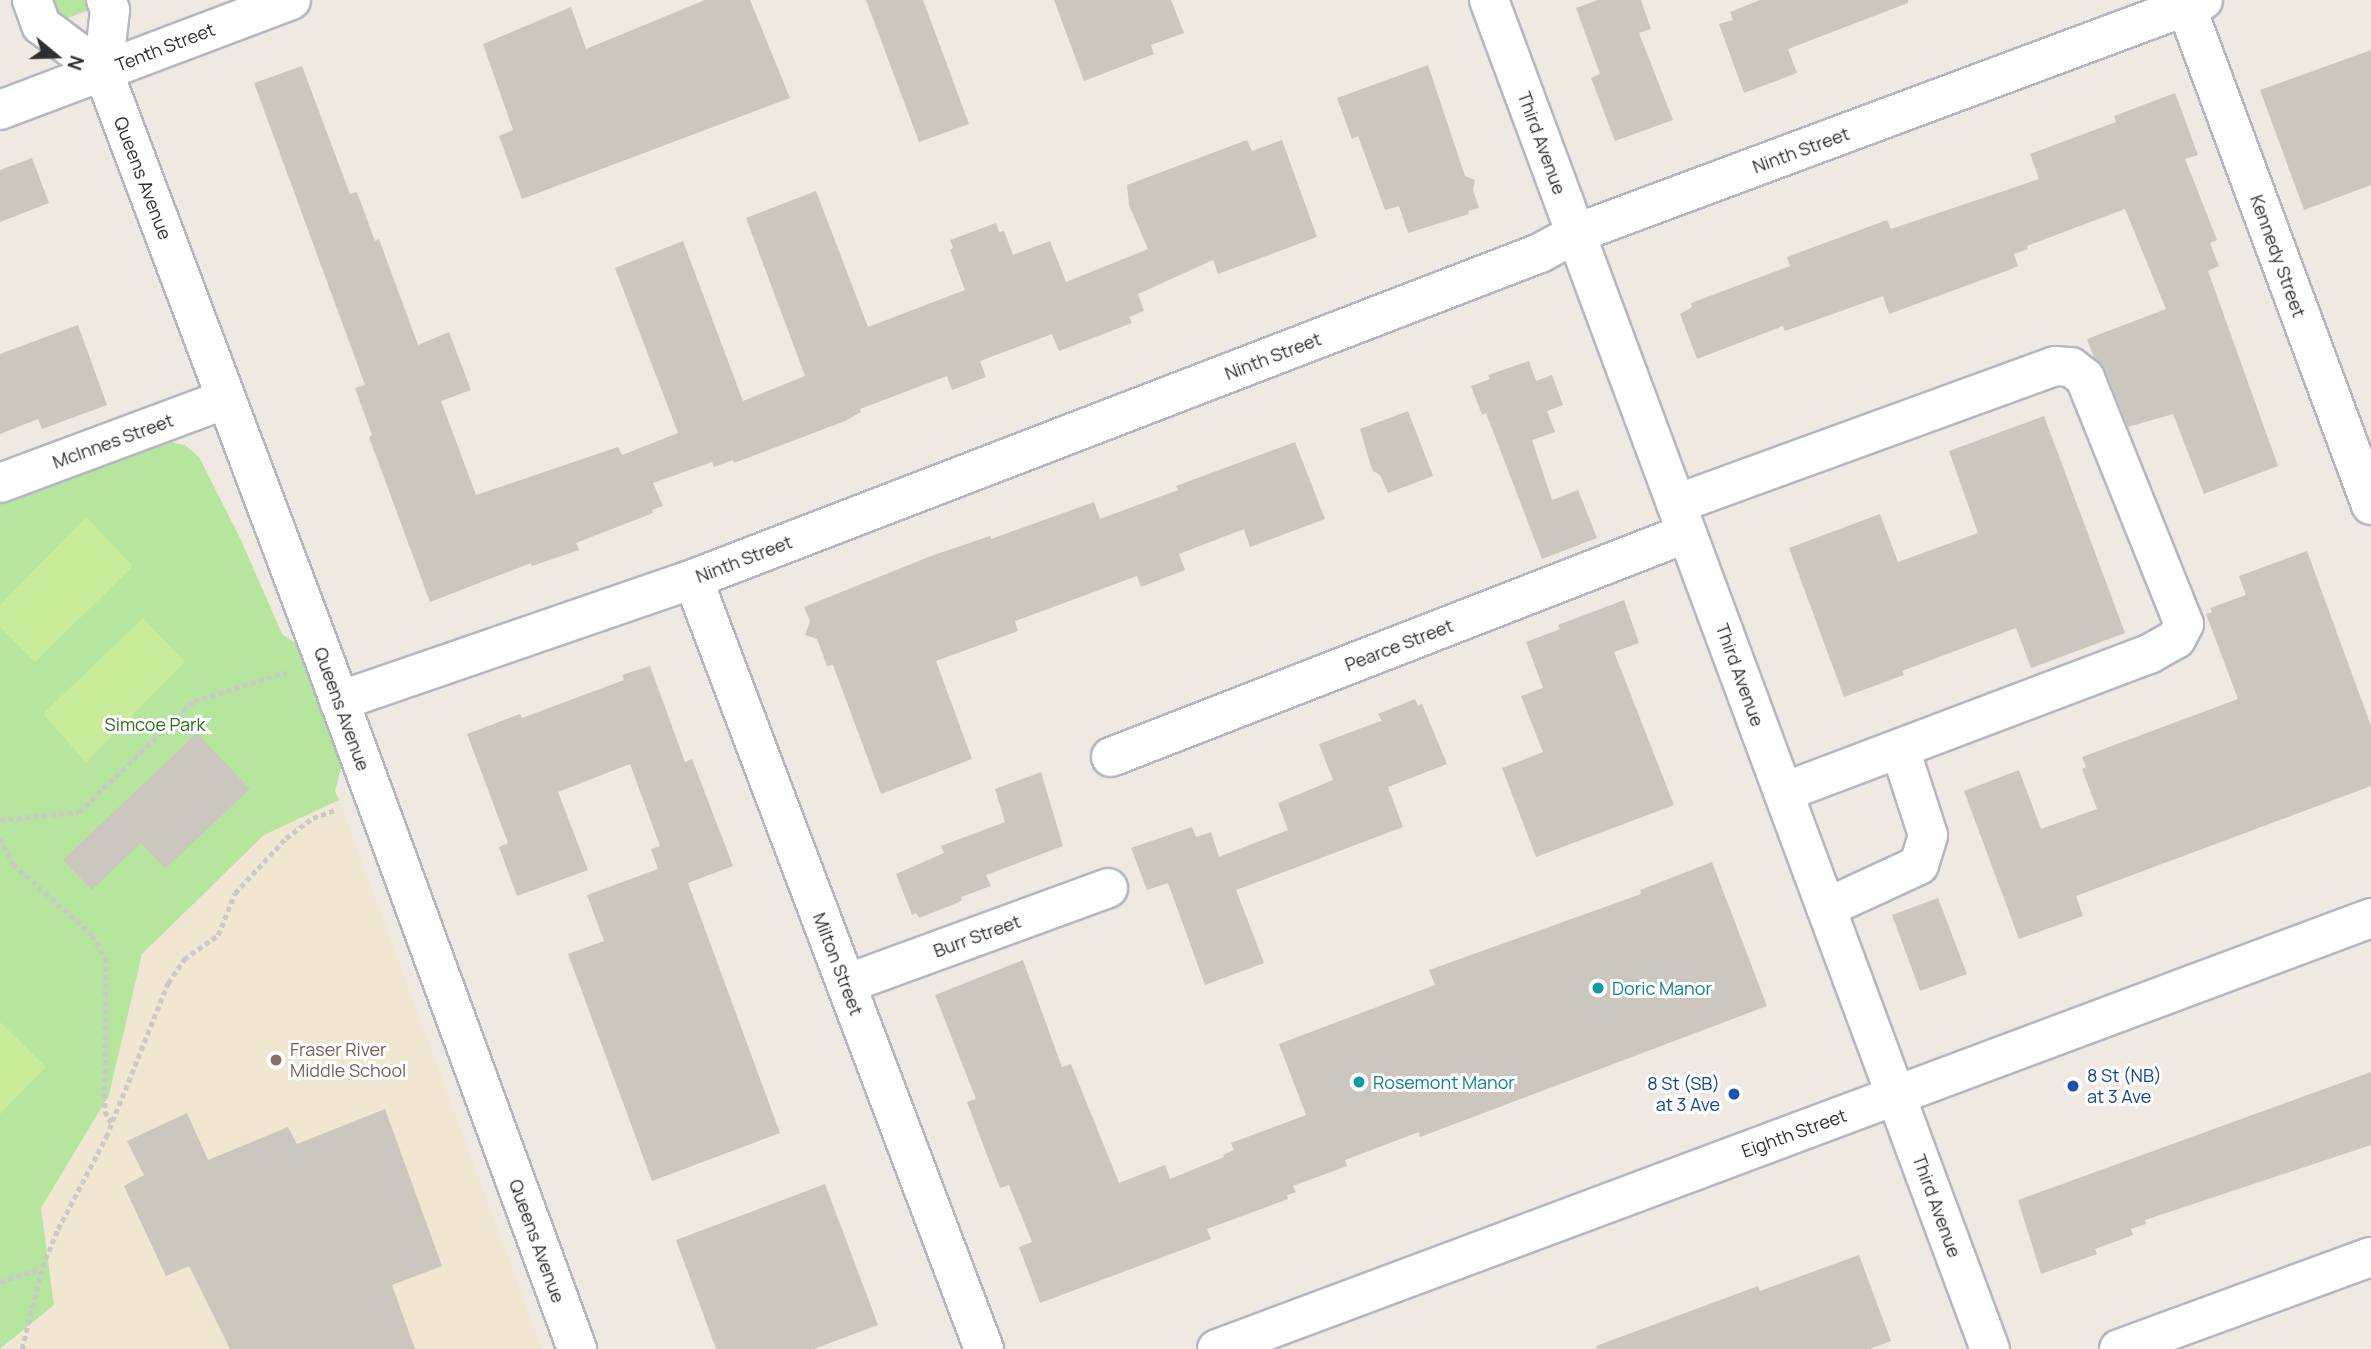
<!DOCTYPE html>
<style>
body{margin:0}
#map{position:relative;width:2371px;height:1349px;overflow:hidden;background:#efe9e1;font-family:Manrope,sans-serif}
div>[style]{position:absolute}
[style*='--x']{left:calc(var(--x)*1px);top:calc(var(--y)*1px);width:calc(var(--w)*1px);rotate:calc(var(--a)*1deg)}
.education>*{inset:0;background:#f0e6d1}
.green>*{inset:0;background:#b6e59e}
.pitch>*{inset:0;background:#c9ec9a}
.building>*{inset:0;background:#cbc7bf}
.path>*{height:4.5px;margin-top:-2.25px;transform-origin:0;background:repeating-linear-gradient(90deg,#c9c9c9 0 5px,transparent 0 8.5px)}
.roads{filter:drop-shadow(2px 0 #b4b7c1) drop-shadow(-2px 0 #b4b7c1) drop-shadow(0 2px #b4b7c1) drop-shadow(0 -2px #b4b7c1)}
.minor>*{height:38px;margin:-19px;padding:0 19px;transform-origin:19px;border-radius:19px;background:#fff}
.dots>*{width:19px;height:19px;translate:-50% -50%;box-sizing:border-box;border:4px solid #fff;border-radius:50%}
span{translate:-50% -50%;white-space:nowrap;text-align:center;line-height:1.15;-webkit-text-stroke:6px #fff;paint-order:stroke}
.street-label{font-size:18px;color:#2e2e2e}
.park-label{font-size:18px;color:#2c6e1b}
.culture-label{font-size:18px;color:#0d838f}
.left{translate:0 -50%;text-align:left}
.education-label{font-size:18px;color:#785e54}
.transit-label{font-size:18px;color:#164399}
.right{translate:-100% -50%;text-align:right}
.north{position:absolute;left:21px;top:21px;width:70px;height:70px;-webkit-text-stroke:5px #fff;paint-order:stroke;rotate:109deg;font-size:19px;font-weight:700;line-height:28px;text-align:center;color:#2e2e2e}
.north::after{content:'';display:block;margin:auto;width:24px;height:32px;background:#2e2e2e;clip-path:polygon(50% 0,100% 100%,50% 72%,0 100%)}
</style>
<div id="map">
<div class="education">
<div style="clip-path:polygon(339px 800px,542px 1349px,4px 1349px,54px 1305px,41px 1208px,109px 1095px,142px 954px,264px 835px)"></div>
</div>
<div class="green">
<div style="clip-path:polygon(49px 0,86px 0,89px 10px,57px 22px)"></div>
<div style="clip-path:polygon(164px 441px,185px 445px,199px 457px,241px 540px,282px 634px,301px 647px,343px 760px,335px 791px,339px 800px,264px 835px,142px 954px,109px 1095px,41px 1208px,54px 1305px,0 1349px,0 500px)"></div>
</div>
<div class="pitch">
<div style="clip-path:polygon(86px 517px,133px 566px,35px 662px,0 627px,0 605px)"></div>
<div style="clip-path:polygon(143px 618px,185px 662px,86px 762px,43px 714px)"></div>
<div style="clip-path:polygon(0 1022px,46px 1067px,0 1114px)"></div>
</div>
<div class="building">
<div style="clip-path:polygon(705px 0,750px 0,790px 98px,522px 199px,499px 136px,513px 130px,483px 44px,571px 7px,586px 49px)"></div>
<div style="clip-path:polygon(866px 0,923px 0,969px 124px,919px 142px)"></div>
<div style="clip-path:polygon(1054px 0,1171px 0,1184px 33px,1151px 45px,1154px 54px,1084px 81px)"></div>
<div style="clip-path:polygon(1598px 0,1641px 0,1651px 29px,1639px 33px,1673px 120px,1615px 141px,1591px 78px,1600px 74px,1576px 8px)"></div>
<div style="clip-path:polygon(1760px 0,1908px 0,1908px 3px,1788px 49px,1797px 73px,1744px 93px,1719px 24px,1733px 20px,1730px 12px)"></div>
<div style="clip-path:polygon(2371px 50px,2371px 185px,2304px 210px,2260px 90px)"></div>
<div style="clip-path:polygon(1428px 65px,1465px 176px,1475px 180px,1473px 190px,1479px 208px,1468px 211px,1469px 214px,1408px 233px,1399px 206px,1385px 210px,1358px 136px,1352px 139px,1337px 98px)"></div>
<div style="clip-path:polygon(302px 66px,350px 194px,357px 192px,375px 241px,379px 239px,418px 345px,449px 332px,471px 390px,441px 401px,476px 495px,618px 447px,622px 455px,678px 433px,615px 268px,683px 241px,743px 401px,805px 376px,746px 218px,816px 191px,868px 327px,965px 290px,950px 250px,953px 248px,950px 240px,996px 223px,999px 232px,1004px 231px,1013px 255px,1050px 241px,1066px 282px,1148px 249px,1129px 205px,1127px 185px,1247px 140px,1252px 151px,1282px 140px,1317px 237px,1218px 274px,1213px 260px,1138px 294px,1144px 311px,1129px 317px,1132px 323px,1059px 351px,1052px 334px,980px 361px,986px 377px,952px 390px,947px 376px,860px 409px,861px 412px,845px 421px,734px 463px,733px 460px,714px 467px,712px 462px,653px 483px,663px 506px,652px 510px,653px 513px,576px 543px,579px 550px,532px 566px,531px 563px,430px 602px,369px 437px,372px 435px,355px 388px,365px 385px,254px 83px)"></div>
<div style="clip-path:polygon(2175px 93px,2198px 155px,2185px 159px,2217px 240px,2210px 243px,2219px 266px,2208px 271px,2278px 466px,2204px 494px,2173px 414px,2128px 427px,2105px 370px,2094px 358px,2087px 339px,2166px 309px,2125px 209px,2027px 246px,2028px 249px,2014px 254px,2018px 266px,2009px 270px,1889px 314px,1883px 296px,1785px 331px,1783px 326px,1697px 359px,1680px 314px,1692px 307px,1691px 303px,1790px 266px,1787px 257px,1887px 220px,1891px 229px,2039px 179px,2030px 154px,2116px 122px,2114px 116px)"></div>
<div style="clip-path:polygon(32px 158px,49px 203px,0 222px,0 170px)"></div>
<div style="clip-path:polygon(78px 325px,107px 405px,42px 429px,38px 419px,0 434px,0 354px)"></div>
<div style="clip-path:polygon(1529px 361px,1536px 381px,1552px 375px,1563px 405px,1547px 411px,1555px 432px,1532px 440px,1552px 500px,1578px 490px,1597px 538px,1542px 559px,1486px 413px,1482px 415px,1471px 386px,1490px 379px,1488px 375px)"></div>
<div style="clip-path:polygon(1408px 411px,1433px 476px,1388px 493px,1380px 475px,1373px 471px,1370px 463px,1360px 429px)"></div>
<div style="clip-path:polygon(2044px 416px,2125px 633px,2031px 668px,2016px 628px,1902px 671px,1904px 675px,1844px 697px,1789px 548px,1880px 514px,1898px 562px,1978px 533px,1949px 451px)"></div>
<div style="clip-path:polygon(1295px 442px,1325px 519px,1250px 547px,1244px 529px,1179px 554px,1185px 570px,1141px 587px,1137px 576px,1015px 621px,1018px 631px,936px 661px,972px 759px,881px 794px,833px 665px,827px 666px,817px 639px,805px 635px,810px 621px,804px 607px,931px 556px,990px 536px,991px 539px,1094px 502px,1100px 519px,1178px 490px,1176px 486px)"></div>
<div style="clip-path:polygon(2307px 551px,2371px 726px,2371px 786px,2076px 896px,2083px 916px,2019px 939px,1964px 791px,2019px 770px,2041px 829px,2097px 809px,2082px 769px,2086px 767px,2082px 757px,2238px 699px,2206px 614px,2212px 612px,2210px 608px,2246px 595px,2239px 576px)"></div>
<div style="clip-path:polygon(1624px 600px,1639px 643px,1614px 652px,1674px 805px,1536px 857px,1502px 768px,1543px 752px,1521px 696px,1543px 688px,1526px 642px,1560px 629px,1558px 625px)"></div>
<div style="clip-path:polygon(650px 666px,685px 762px,692px 759px,733px 866px,688px 883px,780px 1133px,652px 1181px,568px 954px,604px 941px,587px 895px,658px 869px,651px 849px,660px 846px,630px 764px,558px 792px,588px 870px,517px 896px,499px 847px,508px 843px,467px 734px,520px 714px,522px 718px,624px 680px,622px 675px)"></div>
<div style="clip-path:polygon(1415px 699px,1418px 706px,1422px 704px,1447px 764px,1388px 787px,1403px 827px,1236px 890px,1264px 963px,1205px 985px,1168px 883px,1147px 890px,1131px 848px,1192px 827px,1196px 837px,1211px 832px,1219px 857px,1288px 830px,1278px 803px,1333px 780px,1319px 744px,1378px 722px,1382px 721px,1378px 714px)"></div>
<div style="clip-path:polygon(197px 733px,250px 789px,165px 869px,141px 843px,92px 890px,63px 860px)"></div>
<div style="clip-path:polygon(1041px 772px,1063px 846px,986px 875px,991px 886px,961px 897px,962px 900px,957px 903px,919px 918px,916px 913px,912px 915px,896px 874px,944px 853px,941px 846px,1005px 822px,995px 789px)"></div>
<div style="clip-path:polygon(1712px 862px,1767px 1006px,1420px 1137px,1419px 1132px,1345px 1160px,1347px 1166px,1293px 1186px,1296px 1192px,1287px 1195px,1288px 1199px,1207px 1229px,1211px 1239px,1040px 1303px,1019px 1247px,1032px 1242px,1009px 1185px,1000px 1188px,982px 1142px,967px 1102px,976px 1099px,935px 995px,1023px 960px,1062px 1067px,1071px 1064px,1119px 1183px,1165px 1165px,1170px 1179px,1224px 1157px,1223px 1155px,1234px 1150px,1231px 1143px,1306px 1115px,1279px 1044px,1435px 985px,1429px 970px,1641px 894px,1640px 890px)"></div>
<div style="clip-path:polygon(1938px 898px,1967px 974px,1920px 991px,1892px 915px)"></div>
<div style="clip-path:polygon(2371px 1072px,2371px 1145px,2145px 1220px,2146px 1224px,2131px 1229px,2133px 1235px,2095px 1249px,2097px 1254px,2041px 1274px,2018px 1200px)"></div>
<div style="clip-path:polygon(385px 1109px,442px 1266px,392px 1285px,415px 1349px,230px 1349px,189px 1266px,166px 1276px,124px 1186px,144px 1175px,127px 1141px,187px 1113px,208px 1160px,288px 1127px,297px 1144px)"></div>
<div style="clip-path:polygon(825px 1184px,878px 1325px,814px 1349px,716px 1349px,676px 1240px)"></div>
<div style="clip-path:polygon(1859px 1255px,1891px 1341px,1870px 1349px,1597px 1349px,1596px 1346px,1758px 1286px,1760px 1291px)"></div>
</div>
<div class="path">
<div style="--x:0;--y:820;--w:79;--a:-5.8"></div>
<div style="--x:79;--y:812;--w:160;--a:-44"></div>
<div style="--x:194;--y:701;--w:97;--a:-17.3"></div>
<div style="--x:0;--y:838;--w:29;--a:63"></div>
<div style="--x:13;--y:864;--w:106;--a:41.9"></div>
<div style="--x:92;--y:935;--w:27;--a:59"></div>
<div style="--x:106;--y:958;--w:153;--a:90.4"></div>
<div style="--x:105;--y:1111;--w:13;--a:61"></div>
<div style="--x:0;--y:1282;--w:43;--a:-18.9"></div>
<div style="--x:22;--y:1349;--w:84;--a:-76.3"></div>
<div style="--x:42;--y:1267;--w:41;--a:-67.2"></div>
<div style="--x:58;--y:1229;--w:104;--a:-62.4"></div>
<div style="--x:106;--y:1137;--w:166;--a:-68.1"></div>
<div style="--x:168;--y:983;--w:29;--a:-56"></div>
<div style="--x:184;--y:959;--w:42;--a:-35.2"></div>
<div style="--x:218;--y:935;--w:45;--a:-68"></div>
<div style="--x:235;--y:893;--w:75;--a:-47.2"></div>
<div style="--x:286;--y:838;--w:34;--a:-37"></div>
<div style="--x:313;--y:818;--w:23;--a:-20"></div>
</div>
<div class="roads">
<div class="minor">
<div style="--x:32;--y:0;--w:27;--a:70"></div>
<div style="--x:41;--y:25;--w:77;--a:36.6"></div>
<div style="--x:106;--y:0;--w:11;--a:68"></div>
<div style="--x:110;--y:10;--w:61;--a:96.5"></div>
<div style="--x:103;--y:71;--w:625;--a:69.39"></div>
<div style="--x:323;--y:656;--w:738;--a:69.87"></div>
<div style="--x:1489;--y:0;--w:1439;--a:69.63"></div>
<div style="--x:2186;--y:6;--w:532;--a:69.66"></div>
<div style="--x:0;--y:110;--w:311;--a:-20.7"></div>
<div style="--x:0;--y:483;--w:241;--a:-20.4"></div>
<div style="--x:1676;--y:504;--w:403;--a:-20"></div>
<div style="--x:2055;--y:366;--w:16;--a:4"></div>
<div style="--x:2071;--y:367;--w:18;--a:38"></div>
<div style="--x:2085;--y:378;--w:265;--a:68.1"></div>
<div style="--x:2184;--y:624;--w:17;--a:118"></div>
<div style="--x:2176;--y:639;--w:31;--a:151"></div>
<div style="--x:2149;--y:654;--w:391;--a:159.3"></div>
<div style="--x:693;--y:579;--w:823;--a:69.3"></div>
<div style="--x:339;--y:701;--w:374;--a:-19"></div>
<div style="--x:693;--y:579;--w:908;--a:-21.05"></div>
<div style="--x:1540;--y:253;--w:42;--a:-28.4"></div>
<div style="--x:1577;--y:233;--w:668;--a:-20.42"></div>
<div style="--x:1111;--y:757;--w:618;--a:-21.25"></div>
<div style="--x:1826;--y:908;--w:102;--a:-24.8"></div>
<div style="--x:1919;--y:865;--w:31;--a:-73"></div>
<div style="--x:1928;--y:835;--w:90;--a:-108"></div>
<div style="--x:846;--y:984;--w:279;--a:-20.1"></div>
<div style="--x:1217;--y:1349;--w:1232;--a:-20.48"></div>
<div style="--x:2119;--y:1349;--w:268;--a:-20.1"></div>
</div>
</div>
<div class="dots">
<div style="left:1598px;top:988px;background:#0f9aa8"></div>
<div style="left:276px;top:1060px;background:#8d6e63"></div>
<div style="left:1359px;top:1082px;background:#0f9aa8"></div>
<div style="left:2073px;top:1086px;background:#1a4fb4"></div>
<div style="left:1734px;top:1094px;background:#1a4fb4"></div>
</div>
<div class="street-label">
<span style="left:165px;top:47px;rotate:-21deg">Tenth Street</span>
<span style="left:1542px;top:143px;rotate:70deg">Third Avenue</span>
<span style="left:1801px;top:150px;rotate:-20deg">Ninth Street</span>
<span style="left:143px;top:178px;rotate:69deg">Queens Avenue</span>
<span style="left:2278px;top:256px;rotate:70deg">Kennedy Street</span>
<span style="left:1273px;top:356px;rotate:-21deg">Ninth Street</span>
<span style="left:113px;top:441px;rotate:-20deg">McInnes Street</span>
<span style="left:744px;top:559px;rotate:-21deg">Ninth Street</span>
<span style="left:1399px;top:645px;rotate:-21deg">Pearce Street</span>
<span style="left:1740px;top:675px;rotate:70deg">Third Avenue</span>
<span style="left:342px;top:709px;rotate:70deg">Queens Avenue</span>
<span style="left:977px;top:936px;rotate:-20deg">Burr Street</span>
<span style="left:838px;top:964px;rotate:69deg">Milton Street</span>
<span style="left:1794px;top:1133px;rotate:-20deg">Eighth Street</span>
<span style="left:1937px;top:1206px;rotate:70deg">Third Avenue</span>
<span style="left:537px;top:1241px;rotate:70deg">Queens Avenue</span>
</div>
<div class="park-label">
<span style="left:155px;top:724px">Simcoe Park</span>
</div>
<div class="culture-label">
<span class="left" style="left:1612px;top:988px">Doric Manor</span>
<span class="left" style="left:1373px;top:1082px">Rosemont Manor</span>
</div>
<div class="education-label">
<span class="left" style="left:290px;top:1060px">Fraser River<br>Middle School</span>
</div>
<div class="transit-label">
<span class="left" style="left:2087px;top:1086px">8 St (NB)<br>at 3 Ave</span>
<span class="right" style="left:1720px;top:1094px">8 St (SB)<br>at 3 Ave</span>
</div>
<div class="north">N</div>
</div>
